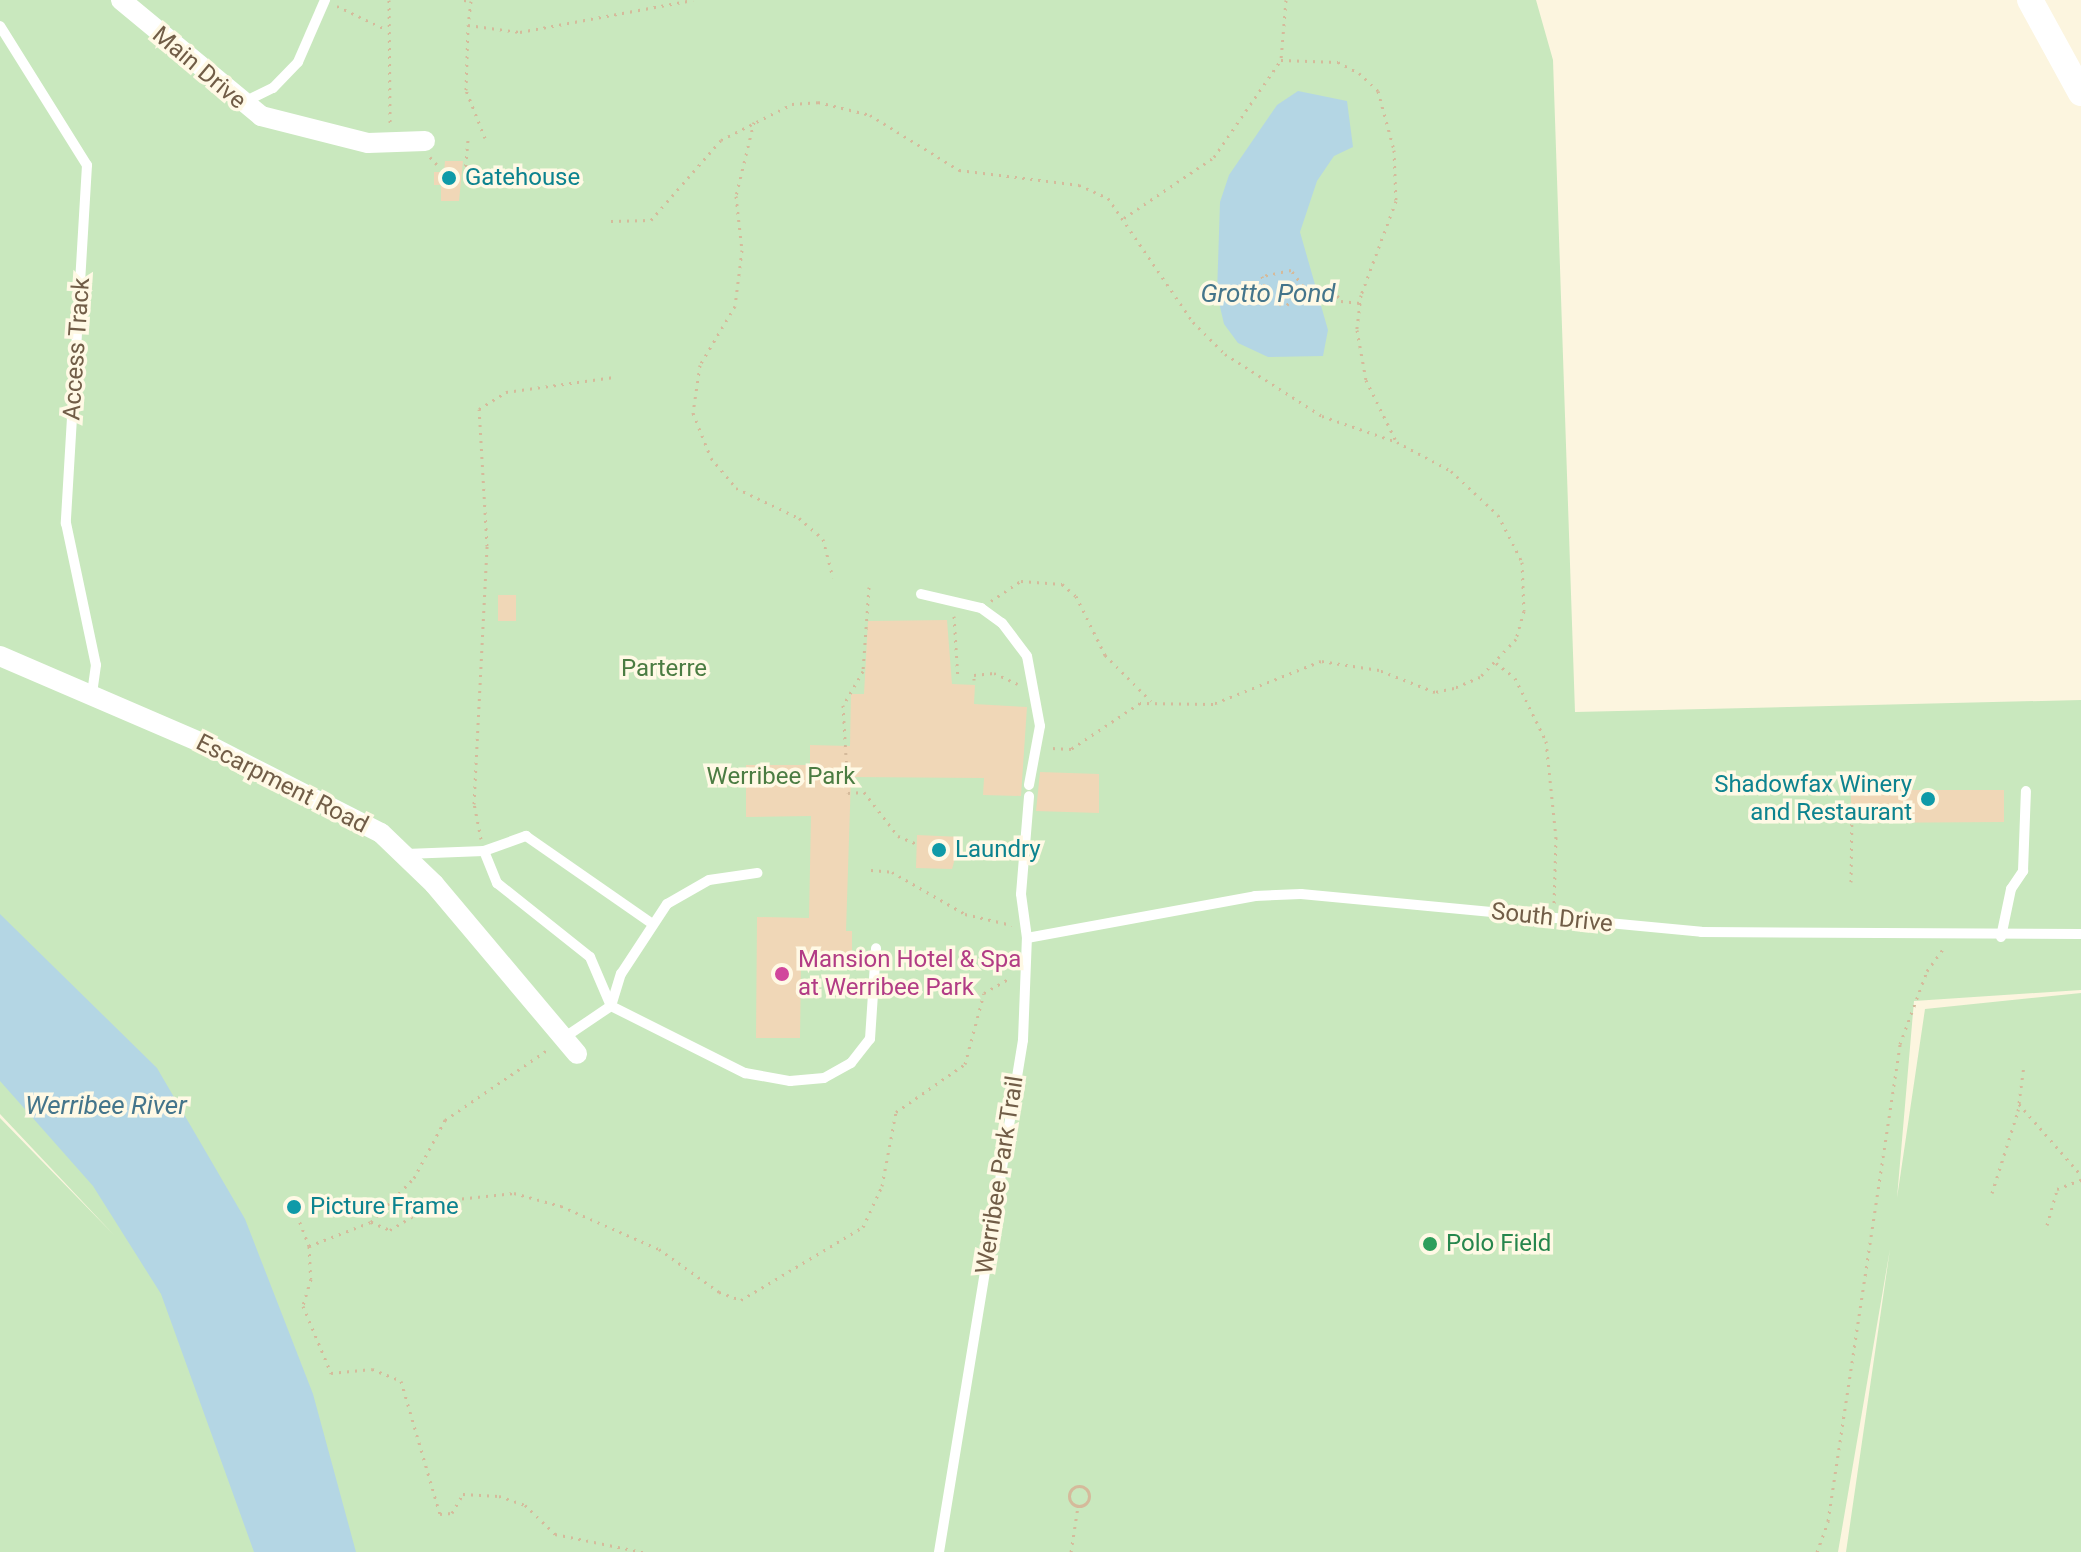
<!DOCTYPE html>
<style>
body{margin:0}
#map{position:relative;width:2081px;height:1552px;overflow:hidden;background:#fcf5df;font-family:Roboto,sans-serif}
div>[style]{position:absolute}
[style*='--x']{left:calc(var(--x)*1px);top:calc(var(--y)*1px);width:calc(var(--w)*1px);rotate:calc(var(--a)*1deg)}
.green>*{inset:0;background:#c9e8be}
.water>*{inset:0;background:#b4d6e4}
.building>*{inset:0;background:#f0d7b7}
.path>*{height:3px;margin-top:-1.5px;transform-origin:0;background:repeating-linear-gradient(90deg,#d5ba9b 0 2px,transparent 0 8px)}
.path>.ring{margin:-1.5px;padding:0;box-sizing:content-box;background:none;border:3px solid #d5ba9b;border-radius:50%}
.service>*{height:10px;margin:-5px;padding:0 5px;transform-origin:5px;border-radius:5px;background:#fff}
.minor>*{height:20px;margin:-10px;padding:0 10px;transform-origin:10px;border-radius:10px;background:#fff}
.tertiary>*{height:26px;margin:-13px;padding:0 13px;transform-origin:13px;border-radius:13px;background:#fff}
.dots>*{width:22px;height:22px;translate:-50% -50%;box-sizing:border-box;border:4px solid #fff9e5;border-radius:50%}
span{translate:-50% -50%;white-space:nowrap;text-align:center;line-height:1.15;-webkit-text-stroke:7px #fff9e5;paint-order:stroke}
.street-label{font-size:24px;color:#715d47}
.culture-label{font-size:24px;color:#0d838f}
.left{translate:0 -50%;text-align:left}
.right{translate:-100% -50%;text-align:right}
.park-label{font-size:24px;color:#4b7c42}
.hotel-label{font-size:24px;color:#b23c85}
.leisure-label{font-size:24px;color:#27864d}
.water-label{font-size:26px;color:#44758b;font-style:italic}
</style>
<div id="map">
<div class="green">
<div style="clip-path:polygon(0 0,1536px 0,1553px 60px,1575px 712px,2081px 700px,2081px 990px,1914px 1001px,1897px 1198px,1925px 1009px,2081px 993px,2081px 1552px,1846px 1552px,1890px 1249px,1838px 1552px,0 1552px,0 1118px,114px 1235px,0 1114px)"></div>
</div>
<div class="water">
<div style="clip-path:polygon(1298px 91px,1347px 101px,1353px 147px,1334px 156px,1317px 181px,1300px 232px,1328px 330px,1323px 356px,1268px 357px,1238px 343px,1224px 324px,1217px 294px,1220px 202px,1229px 175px,1277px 105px)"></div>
<div style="clip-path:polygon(0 914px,157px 1068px,245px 1219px,313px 1394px,356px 1552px,254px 1552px,161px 1294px,93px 1186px,0 1081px)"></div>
</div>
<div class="building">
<div style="clip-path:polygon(445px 161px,463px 161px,459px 201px,441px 201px,441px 185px,434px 185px,434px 172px,444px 172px)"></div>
<div style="clip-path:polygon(498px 595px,516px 595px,516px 621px,498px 621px)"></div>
<div style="clip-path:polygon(947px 620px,952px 684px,975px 685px,974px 704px,1027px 707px,1021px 796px,983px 795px,984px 778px,851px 777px,846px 931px,852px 931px,852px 958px,842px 964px,801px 963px,800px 1038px,756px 1038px,757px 917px,809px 918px,811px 816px,746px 817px,746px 765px,810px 765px,810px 745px,850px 746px,851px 694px,864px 694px,868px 621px)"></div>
<div style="clip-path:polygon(1040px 772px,1099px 774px,1099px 813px,1036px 811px)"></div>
<div style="clip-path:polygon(1851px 790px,2004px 790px,2004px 822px,1851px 823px)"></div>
<div style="clip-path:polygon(917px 835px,961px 837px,952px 869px,916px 868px)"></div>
</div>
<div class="path">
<div style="--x:389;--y:0;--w:124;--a:89.5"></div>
<div style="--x:464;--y:0;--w:7;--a:8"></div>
<div style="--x:471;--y:1;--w:24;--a:97"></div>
<div style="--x:1286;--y:0;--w:60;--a:94.8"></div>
<div style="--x:1281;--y:60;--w:57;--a:2"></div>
<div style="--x:1338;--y:62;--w:24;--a:28"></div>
<div style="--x:1359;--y:73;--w:26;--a:43"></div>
<div style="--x:1378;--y:91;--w:61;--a:74.8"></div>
<div style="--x:1394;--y:150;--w:51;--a:87.8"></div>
<div style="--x:1396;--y:201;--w:100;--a:110.4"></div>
<div style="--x:1361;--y:295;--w:35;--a:97"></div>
<div style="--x:1357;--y:330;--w:51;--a:79.8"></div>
<div style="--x:1366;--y:380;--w:66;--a:63.8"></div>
<div style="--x:337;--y:6;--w:55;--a:25.6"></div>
<div style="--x:754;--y:122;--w:76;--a:103.7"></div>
<div style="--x:736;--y:196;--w:54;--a:83.7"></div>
<div style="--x:742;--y:250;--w:56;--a:97.1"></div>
<div style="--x:735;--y:306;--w:69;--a:120.7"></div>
<div style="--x:700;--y:365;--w:49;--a:98.3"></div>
<div style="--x:693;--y:413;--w:48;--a:68.2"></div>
<div style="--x:711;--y:458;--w:39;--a:50"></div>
<div style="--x:736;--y:488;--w:70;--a:25.5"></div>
<div style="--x:799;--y:518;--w:32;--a:41"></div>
<div style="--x:823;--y:539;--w:40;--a:75.6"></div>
<div style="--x:485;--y:138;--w:52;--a:-111.6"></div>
<div style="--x:466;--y:90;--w:65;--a:-88.2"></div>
<div style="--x:468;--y:25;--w:52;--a:7.7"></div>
<div style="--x:520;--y:32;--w:176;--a:-10.5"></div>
<div style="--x:430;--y:157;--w:16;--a:47"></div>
<div style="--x:465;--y:174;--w:35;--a:-85"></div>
<div style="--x:1124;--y:218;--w:109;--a:-34.1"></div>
<div style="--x:1214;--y:157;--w:118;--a:-55.4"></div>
<div style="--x:611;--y:221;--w:40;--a:-1.4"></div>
<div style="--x:651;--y:220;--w:106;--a:-48.8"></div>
<div style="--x:721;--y:140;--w:80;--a:-26.9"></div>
<div style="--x:792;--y:104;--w:26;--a:-4"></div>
<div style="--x:818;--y:102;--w:54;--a:14"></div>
<div style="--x:870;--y:115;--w:105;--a:31.7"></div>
<div style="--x:959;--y:170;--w:121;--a:7.1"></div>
<div style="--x:1079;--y:185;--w:32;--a:24"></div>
<div style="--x:1108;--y:198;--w:150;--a:55.6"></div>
<div style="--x:1193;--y:322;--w:45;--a:45"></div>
<div style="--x:1225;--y:354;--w:115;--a:32.6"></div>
<div style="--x:1322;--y:416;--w:79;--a:19.1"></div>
<div style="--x:1397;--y:442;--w:61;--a:28.2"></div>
<div style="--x:1451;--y:471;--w:64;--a:43.1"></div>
<div style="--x:1498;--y:515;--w:53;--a:62.9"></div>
<div style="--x:1522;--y:562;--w:49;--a:87.7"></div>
<div style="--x:1524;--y:611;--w:29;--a:106"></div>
<div style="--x:1516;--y:639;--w:52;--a:133.5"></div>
<div style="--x:1480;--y:677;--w:28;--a:157"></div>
<div style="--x:1454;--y:688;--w:19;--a:168"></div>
<div style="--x:1435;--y:692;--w:60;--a:-158.6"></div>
<div style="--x:1379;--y:670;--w:59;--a:-171.2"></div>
<div style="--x:1321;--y:661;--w:116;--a:158.3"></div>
<div style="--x:1213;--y:704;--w:73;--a:-179.2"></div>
<div style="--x:1140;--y:703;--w:83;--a:146.3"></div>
<div style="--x:1071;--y:749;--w:20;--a:-177"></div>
<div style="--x:1303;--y:286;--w:20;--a:-127"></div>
<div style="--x:1291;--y:270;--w:30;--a:168"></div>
<div style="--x:1262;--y:276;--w:14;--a:78"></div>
<div style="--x:1265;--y:290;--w:20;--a:45"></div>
<div style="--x:1279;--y:304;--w:8;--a:7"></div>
<div style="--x:1287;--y:305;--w:25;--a:-50"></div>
<div style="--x:1303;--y:286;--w:30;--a:6"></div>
<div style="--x:1333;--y:289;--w:14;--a:56"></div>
<div style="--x:1341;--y:301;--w:19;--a:6"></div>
<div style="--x:869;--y:587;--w:84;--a:94.1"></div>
<div style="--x:863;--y:671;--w:39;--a:120"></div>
<div style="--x:843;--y:705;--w:88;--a:86.7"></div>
<div style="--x:848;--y:793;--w:16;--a:-4"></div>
<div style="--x:864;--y:792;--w:56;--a:52.3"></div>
<div style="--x:898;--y:836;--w:21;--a:23"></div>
<div style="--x:991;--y:601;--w:36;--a:-34"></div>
<div style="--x:1021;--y:581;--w:41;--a:4.2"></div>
<div style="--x:1062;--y:584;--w:18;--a:41"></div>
<div style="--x:1076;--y:596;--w:66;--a:63.8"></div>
<div style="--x:1105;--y:655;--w:65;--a:45"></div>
<div style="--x:954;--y:616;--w:63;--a:86.4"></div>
<div style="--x:1496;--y:663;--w:24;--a:38"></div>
<div style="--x:1515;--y:678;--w:70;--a:63.8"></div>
<div style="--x:1546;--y:741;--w:97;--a:84.1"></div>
<div style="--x:1556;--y:837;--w:69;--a:91.7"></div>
<div style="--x:974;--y:680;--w:5;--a:-90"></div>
<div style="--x:974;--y:675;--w:20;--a:-6"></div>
<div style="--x:994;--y:673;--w:26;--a:25"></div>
<div style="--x:481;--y:839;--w:36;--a:-101"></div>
<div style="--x:474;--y:804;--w:258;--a:-87.1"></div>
<div style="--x:487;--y:546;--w:137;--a:-93.3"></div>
<div style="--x:479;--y:409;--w:32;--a:-32"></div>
<div style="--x:506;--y:392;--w:109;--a:-7.9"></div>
<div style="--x:871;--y:870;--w:21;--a:5"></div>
<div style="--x:892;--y:872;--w:84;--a:29.9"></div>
<div style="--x:965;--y:914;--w:48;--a:13.2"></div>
<div style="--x:1851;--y:882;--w:75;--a:-89.2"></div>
<div style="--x:2019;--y:1104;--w:94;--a:48.9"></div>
<div style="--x:1992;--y:1193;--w:86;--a:-72.4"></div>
<div style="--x:2018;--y:1111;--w:46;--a:-82.6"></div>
<div style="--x:294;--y:1207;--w:42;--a:69"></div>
<div style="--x:309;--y:1246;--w:66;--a:-21.2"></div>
<div style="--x:371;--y:1222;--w:62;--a:-45.7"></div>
<div style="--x:414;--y:1178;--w:66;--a:-61.9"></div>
<div style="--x:445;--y:1120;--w:127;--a:-34.4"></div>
<div style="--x:371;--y:1222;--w:21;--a:23"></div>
<div style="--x:390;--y:1230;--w:56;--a:-31.1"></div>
<div style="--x:438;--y:1201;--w:76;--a:-6"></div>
<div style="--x:514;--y:1193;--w:49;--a:15.5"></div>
<div style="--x:561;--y:1206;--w:107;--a:23.7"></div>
<div style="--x:659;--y:1249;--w:74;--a:35.6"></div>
<div style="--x:719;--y:1292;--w:23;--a:20"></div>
<div style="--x:741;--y:1300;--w:142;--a:-30.9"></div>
<div style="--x:863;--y:1227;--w:45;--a:-65.1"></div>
<div style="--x:882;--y:1186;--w:75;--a:-79.3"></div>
<div style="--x:896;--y:1112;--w:84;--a:-34.8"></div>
<div style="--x:965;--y:1064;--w:73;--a:-75"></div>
<div style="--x:984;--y:993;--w:30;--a:-30"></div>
<div style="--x:2047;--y:1225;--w:37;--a:-74"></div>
<div style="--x:2057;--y:1189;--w:26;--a:-21"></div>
<div style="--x:309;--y:1246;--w:33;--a:87"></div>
<div style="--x:311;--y:1279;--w:28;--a:107"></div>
<div style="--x:303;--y:1306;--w:73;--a:67.3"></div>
<div style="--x:331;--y:1373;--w:41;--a:-5.6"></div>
<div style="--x:372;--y:1369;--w:31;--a:22"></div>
<div style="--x:401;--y:1381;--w:139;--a:73.7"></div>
<div style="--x:440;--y:1514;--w:12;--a:-5"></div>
<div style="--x:452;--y:1513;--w:22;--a:-60"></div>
<div style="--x:463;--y:1494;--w:36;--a:3"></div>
<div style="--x:499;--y:1496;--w:28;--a:19"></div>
<div style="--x:525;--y:1505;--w:42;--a:44"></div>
<div style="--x:555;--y:1534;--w:90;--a:11.6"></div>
<div class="ring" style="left:1069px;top:1486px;width:17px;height:17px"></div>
<div style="--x:1071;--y:1552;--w:47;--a:-81.3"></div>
<div style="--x:1817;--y:1552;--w:33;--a:-70"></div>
<div style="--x:1828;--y:1521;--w:482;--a:-81.4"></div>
<div style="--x:1900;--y:1044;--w:78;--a:-69.7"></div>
<div style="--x:1927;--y:971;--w:29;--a:-54"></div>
</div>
<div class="service">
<div style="--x:0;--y:26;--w:164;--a:58"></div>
<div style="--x:87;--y:165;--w:359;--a:93.4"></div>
<div style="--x:66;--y:523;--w:145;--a:78.1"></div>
<div style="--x:96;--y:665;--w:29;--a:98"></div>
<div style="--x:242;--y:103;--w:34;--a:-26"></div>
<div style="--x:273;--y:88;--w:36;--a:-46"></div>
<div style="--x:298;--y:62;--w:68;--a:-66.5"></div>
<div style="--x:921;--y:594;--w:62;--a:13.1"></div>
<div style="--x:981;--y:608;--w:26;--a:36"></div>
<div style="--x:1002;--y:623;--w:41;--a:52.9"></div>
<div style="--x:1027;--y:656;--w:71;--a:79.5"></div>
<div style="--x:1040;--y:726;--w:60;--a:100.6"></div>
<div style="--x:484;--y:851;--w:45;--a:-19.7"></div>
<div style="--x:526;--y:836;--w:152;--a:34.8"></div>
<div style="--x:406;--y:854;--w:78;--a:-2.2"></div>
<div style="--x:484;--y:851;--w:35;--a:68"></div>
<div style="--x:497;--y:883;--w:119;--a:38.5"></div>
<div style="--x:590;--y:957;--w:53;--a:66.8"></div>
<div style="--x:611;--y:1006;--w:150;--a:26.6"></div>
<div style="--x:745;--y:1073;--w:46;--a:10.1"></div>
<div style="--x:790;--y:1081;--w:34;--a:-5"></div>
<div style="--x:824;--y:1078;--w:31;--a:-29"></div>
<div style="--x:851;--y:1063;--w:31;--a:-52"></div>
<div style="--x:870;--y:1039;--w:91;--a:-86.2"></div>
<div style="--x:2001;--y:937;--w:49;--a:-78.2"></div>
<div style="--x:2011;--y:889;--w:22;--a:-56"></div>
<div style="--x:2023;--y:871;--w:80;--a:-87.9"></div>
<div style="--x:1027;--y:938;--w:232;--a:-10.4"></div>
<div style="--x:1255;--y:896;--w:46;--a:-2.5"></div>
<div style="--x:1301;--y:894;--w:402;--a:5.4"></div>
<div style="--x:1701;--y:932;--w:380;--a:0.3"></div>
<div style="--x:562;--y:1039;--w:59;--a:-34"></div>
<div style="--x:611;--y:1006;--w:34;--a:-73"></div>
<div style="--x:621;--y:974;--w:84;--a:-56.7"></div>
<div style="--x:667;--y:904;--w:48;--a:-29.7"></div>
<div style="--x:709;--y:880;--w:49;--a:-8.3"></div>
<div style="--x:939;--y:1552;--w:519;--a:-80.68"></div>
<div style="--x:1023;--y:1040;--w:102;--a:-87.8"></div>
<div style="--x:1027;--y:938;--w:44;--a:-97.8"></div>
<div style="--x:1021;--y:894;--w:98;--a:-85.3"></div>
</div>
<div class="minor">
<div style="--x:121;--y:0;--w:182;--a:39.6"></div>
<div style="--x:261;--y:116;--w:110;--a:14.2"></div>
<div style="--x:368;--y:143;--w:57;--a:-2"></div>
<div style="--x:0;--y:656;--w:233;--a:23.3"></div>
<div style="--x:214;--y:748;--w:187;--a:27"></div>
<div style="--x:381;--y:833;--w:74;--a:43.9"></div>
<div style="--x:434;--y:884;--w:222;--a:49.9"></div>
</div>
<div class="tertiary">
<div style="--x:2030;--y:0;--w:106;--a:61.3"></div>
</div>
<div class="dots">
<div style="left:449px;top:178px;background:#0f9aa8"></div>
<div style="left:1928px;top:799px;background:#0f9aa8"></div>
<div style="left:939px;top:850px;background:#0f9aa8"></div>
<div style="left:782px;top:974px;background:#d1479c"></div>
<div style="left:294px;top:1207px;background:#0f9aa8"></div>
<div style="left:1430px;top:1244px;background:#2e9e5b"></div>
</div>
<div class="street-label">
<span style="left:199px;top:68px;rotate:40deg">Main Drive</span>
<span style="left:77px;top:349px;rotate:-86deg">Access Track</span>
<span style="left:282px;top:784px;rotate:27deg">Escarpment Road</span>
<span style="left:1552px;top:918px;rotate:6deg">South Drive</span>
<span style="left:1000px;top:1175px;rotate:-81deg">Werribee Park Trail</span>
</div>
<div class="culture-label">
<span class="left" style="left:465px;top:178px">Gatehouse</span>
<span class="right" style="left:1912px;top:799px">Shadowfax Winery<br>and Restaurant</span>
<span class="left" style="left:955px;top:850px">Laundry</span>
<span class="left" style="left:310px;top:1207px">Picture Frame</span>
</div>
<div class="park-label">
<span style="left:664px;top:669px">Parterre</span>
<span style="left:781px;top:777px">Werribee Park</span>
</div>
<div class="hotel-label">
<span class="left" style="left:798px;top:974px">Mansion Hotel &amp; Spa<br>at Werribee Park</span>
</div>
<div class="leisure-label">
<span class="left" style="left:1446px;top:1244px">Polo Field</span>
</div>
<div class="water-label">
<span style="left:1268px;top:294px">Grotto Pond</span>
<span style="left:106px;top:1106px">Werribee River</span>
</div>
</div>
